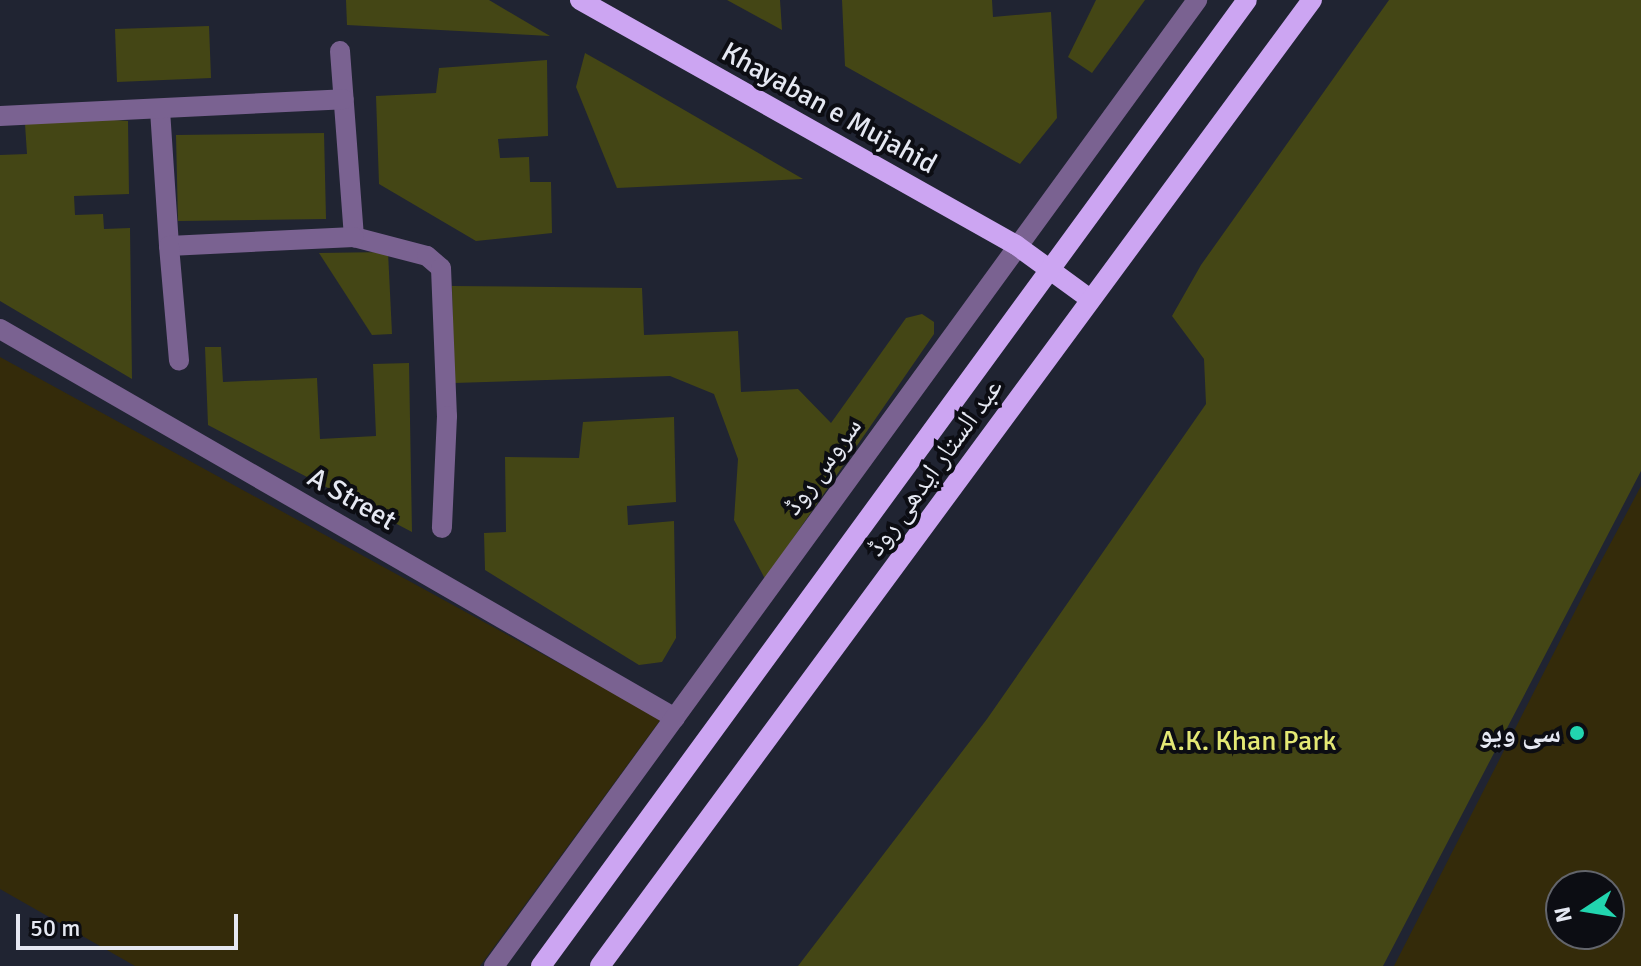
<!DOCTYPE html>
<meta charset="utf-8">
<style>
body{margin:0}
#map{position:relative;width:1641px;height:966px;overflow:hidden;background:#202432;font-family:Signika,"Noto Naskh Arabic",sans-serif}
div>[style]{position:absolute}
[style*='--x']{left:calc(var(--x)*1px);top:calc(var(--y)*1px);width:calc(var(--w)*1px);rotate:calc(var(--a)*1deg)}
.green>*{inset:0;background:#444615}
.sand>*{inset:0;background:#342b0a}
.minor>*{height:20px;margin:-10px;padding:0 10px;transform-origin:10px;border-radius:10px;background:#7a6291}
.major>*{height:20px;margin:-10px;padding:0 10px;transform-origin:10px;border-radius:10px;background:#cca5f2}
.dots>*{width:22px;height:22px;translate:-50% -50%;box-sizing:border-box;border:4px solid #0c0d13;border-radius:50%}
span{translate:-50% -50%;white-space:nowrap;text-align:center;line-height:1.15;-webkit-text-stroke:8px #0c0d13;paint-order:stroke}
.street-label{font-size:28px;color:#e5e8f2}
.poi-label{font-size:28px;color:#e5e8f2;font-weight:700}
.right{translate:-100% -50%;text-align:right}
.park-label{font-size:28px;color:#e4e874}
.north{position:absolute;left:1545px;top:870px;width:80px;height:80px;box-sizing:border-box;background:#0c0d13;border:2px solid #63656c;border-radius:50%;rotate:258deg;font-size:22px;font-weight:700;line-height:32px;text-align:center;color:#e5e8f2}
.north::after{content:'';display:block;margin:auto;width:28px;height:36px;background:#22d5af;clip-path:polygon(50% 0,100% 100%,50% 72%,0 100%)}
.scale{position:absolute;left:16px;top:914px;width:222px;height:36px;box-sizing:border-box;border:4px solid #e5e8f2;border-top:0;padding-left:10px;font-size:24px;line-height:28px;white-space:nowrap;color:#e5e8f2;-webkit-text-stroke:6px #0c0d13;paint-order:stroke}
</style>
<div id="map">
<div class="green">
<div style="clip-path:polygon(346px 0,489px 0,550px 36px,347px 25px)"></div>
<div style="clip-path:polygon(727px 0,780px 0,782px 30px)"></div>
<div style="clip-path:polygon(842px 0,992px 0,993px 17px,1051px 12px,1057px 118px,1020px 164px,845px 66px)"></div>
<div style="clip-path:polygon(1096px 0,1145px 0,1092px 73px,1068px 57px)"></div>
<div style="clip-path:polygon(1389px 0,1641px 0,1641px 471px,1383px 966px,798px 966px,987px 719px,1206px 404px,1204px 359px,1172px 316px,1201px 265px)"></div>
<div style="clip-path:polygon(209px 26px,211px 78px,117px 82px,115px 29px)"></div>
<div style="clip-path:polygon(585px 53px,617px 71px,803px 179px,617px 188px,576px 87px)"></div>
<div style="clip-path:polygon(547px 60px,548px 136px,498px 139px,500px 158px,529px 157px,530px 182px,551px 182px,552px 233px,476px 241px,379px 184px,376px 96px,436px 93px,439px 68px)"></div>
<div style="clip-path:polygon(101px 119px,128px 121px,129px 194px,74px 196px,75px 215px,103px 214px,104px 229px,130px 228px,132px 379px,0 301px,0 155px,27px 154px,25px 124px)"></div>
<div style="clip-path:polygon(324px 133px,326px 219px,178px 221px,176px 135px)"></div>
<div style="clip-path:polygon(388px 252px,392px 334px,372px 335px,319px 253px)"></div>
<div style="clip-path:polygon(452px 286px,642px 288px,644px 335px,738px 331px,741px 392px,798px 389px,831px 423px,906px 318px,922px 314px,934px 322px,934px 334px,765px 579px,734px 520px,738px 459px,714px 394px,670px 376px,454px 383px)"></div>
<div style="clip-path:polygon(205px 347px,221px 347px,223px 382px,317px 378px,320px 439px,376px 436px,373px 364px,409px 363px,412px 532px,208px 425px)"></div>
<div style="clip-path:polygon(674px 417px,676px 502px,627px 506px,628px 525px,674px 521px,676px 638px,662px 662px,639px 665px,485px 570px,484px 533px,506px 532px,505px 457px,579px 458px,583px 422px)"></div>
</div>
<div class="sand">
<div style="clip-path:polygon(0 357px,661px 719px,480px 966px,135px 966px,0 889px)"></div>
<div style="clip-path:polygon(evenodd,1641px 486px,1641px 966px,1394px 966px,1591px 580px,1641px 486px,1609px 886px,1609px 934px,1561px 934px,1561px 886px,1609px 886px)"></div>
</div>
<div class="minor">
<div style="--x:340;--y:51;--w:187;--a:85.7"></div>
<div style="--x:354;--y:237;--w:75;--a:14.6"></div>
<div style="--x:427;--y:256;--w:18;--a:41"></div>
<div style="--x:441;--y:268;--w:148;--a:87.7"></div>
<div style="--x:447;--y:416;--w:112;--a:92.6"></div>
<div style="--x:160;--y:110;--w:136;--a:86.2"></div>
<div style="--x:169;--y:246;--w:185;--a:-2.8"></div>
<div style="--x:0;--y:116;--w:344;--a:-2.8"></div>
<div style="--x:169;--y:246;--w:115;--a:85"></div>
<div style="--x:0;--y:329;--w:779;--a:29.95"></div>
<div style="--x:494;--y:966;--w:1195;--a:-53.95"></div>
</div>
<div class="major">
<div style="--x:580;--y:0;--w:500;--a:29.33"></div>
<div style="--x:1016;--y:245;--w:92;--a:36.1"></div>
<div style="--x:541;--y:966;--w:1196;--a:-53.84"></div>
<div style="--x:600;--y:966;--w:1200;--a:-53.61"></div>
</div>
<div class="dots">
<div style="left:1577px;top:733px;background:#22d5af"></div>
</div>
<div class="street-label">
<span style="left:829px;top:108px;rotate:29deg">Khayaban e Mujahid</span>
<span style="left:822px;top:466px;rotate:-54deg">سروس روڈ</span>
<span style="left:934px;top:467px;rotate:-54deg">عبد الستار ایدھی روڈ</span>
<span style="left:352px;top:499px;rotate:30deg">A Street</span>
</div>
<div class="poi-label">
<span class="right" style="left:1561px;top:733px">سی ویو</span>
</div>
<div class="park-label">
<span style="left:1248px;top:741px">A.K. Khan Park</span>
</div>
<div class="north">N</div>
<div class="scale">50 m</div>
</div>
